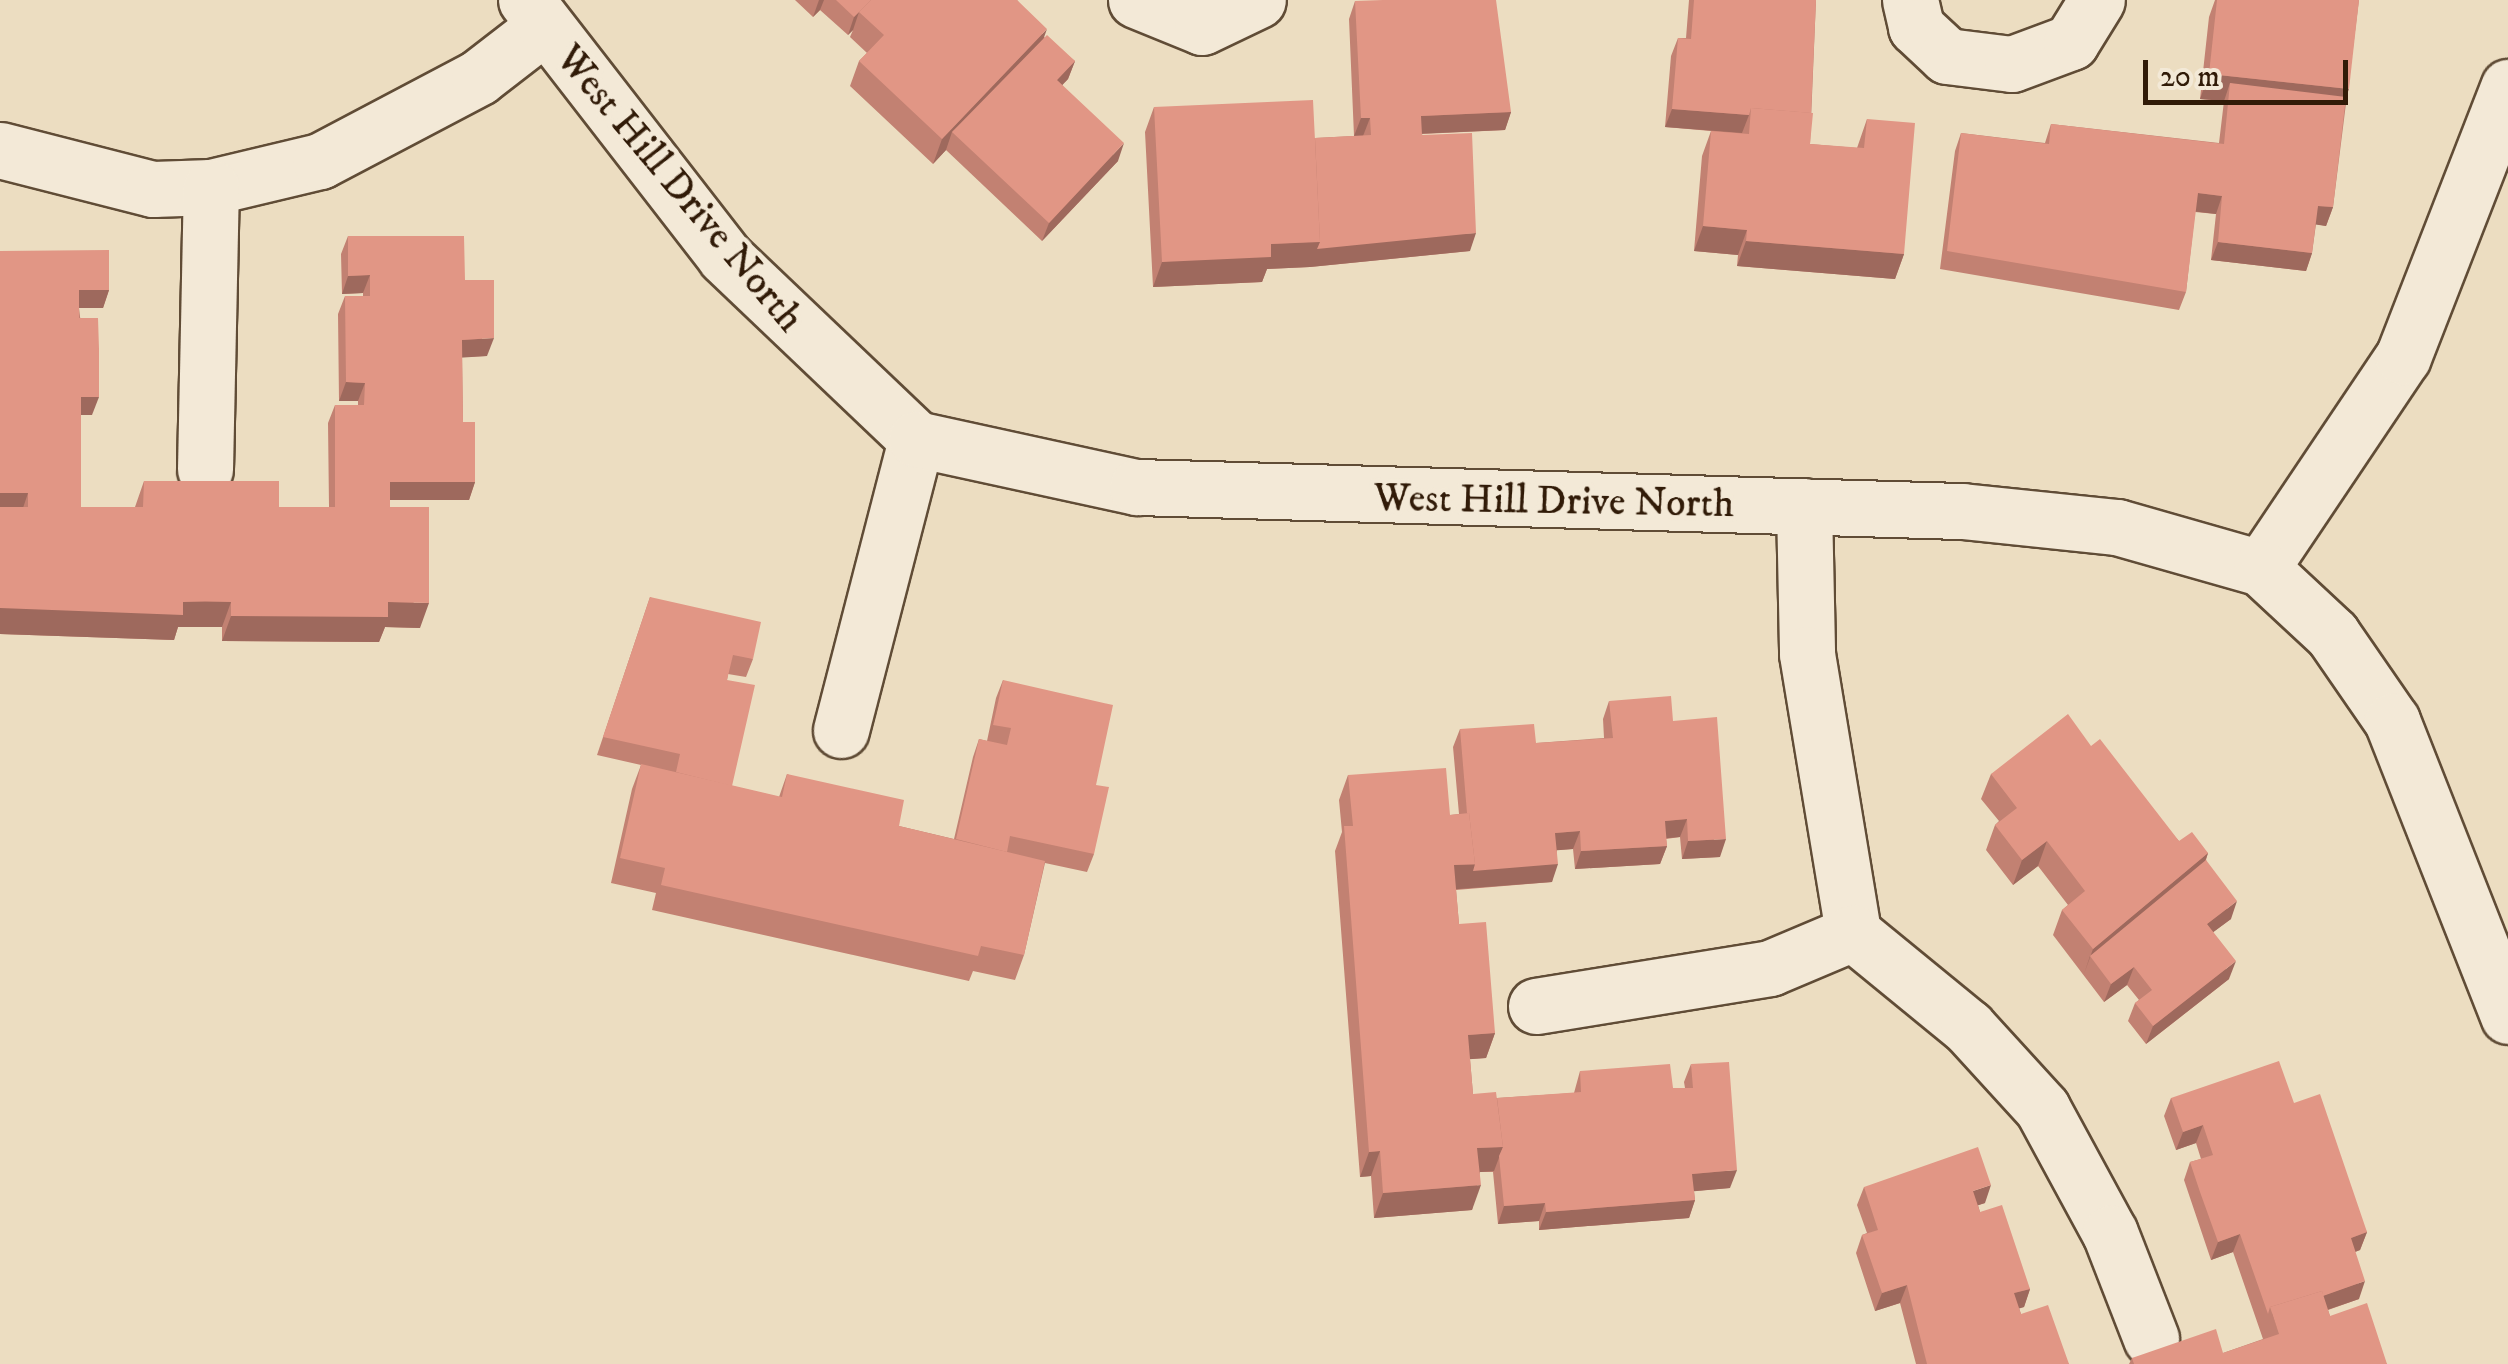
<!DOCTYPE html>
<style>
body{margin:0}
#map{position:relative;width:2508px;height:1364px;overflow:hidden;background:#ecddc1;font-family:"IM FELL DW Pica",serif}
div>[style]{position:absolute}
[style*='--x']{left:calc(var(--x)*1px);top:calc(var(--y)*1px);width:calc(var(--w)*1px);rotate:calc(var(--a)*1deg)}
.roads{filter:drop-shadow(2px 0 #604c36) drop-shadow(-2px 0 #604c36) drop-shadow(0 2px #604c36) drop-shadow(0 -2px #604c36)}
.minor>*{height:55px;margin:-27.5px;padding:0 27.5px;transform-origin:27.5px;border-radius:27.5px;background:#f3e9d7}
.tertiary>*{height:55px;margin:-27.5px;padding:0 27.5px;transform-origin:27.5px;border-radius:27.5px;background:#f3e9d7}
.wall>*{inset:0;background:#c28172}
.shaded-wall>*{inset:0;background:#9e695d}
.building>*{inset:0;background:#e19685}
span{translate:-50% -50%;white-space:nowrap;text-align:center;line-height:1.15;-webkit-text-stroke:9px #f3e9d7;paint-order:stroke}
.street-label{font-size:40px;color:#311b08}
.scale{position:absolute;left:2143px;top:60px;width:205px;height:45px;box-sizing:border-box;border:5px solid #311b08;border-top:0;padding-left:12px;font-size:30px;line-height:35px;white-space:nowrap;color:#311b08;-webkit-text-stroke:8px #f3e9d7;paint-order:stroke}
</style>
<div id="map">
<div class="roads">
<div class="minor">
<div style="--x:1136;--y:0;--w:71;--a:22.2"></div>
<div style="--x:1202;--y:27;--w:62;--a:-25.7"></div>
<div style="--x:1910;--y:0;--w:28;--a:77"></div>
<div style="--x:1916;--y:27;--w:42;--a:43.1"></div>
<div style="--x:1947;--y:56;--w:65;--a:7"></div>
<div style="--x:2012;--y:64;--w:63;--a:-20.4"></div>
<div style="--x:2071;--y:42;--w:49;--a:-58.2"></div>
<div style="--x:0;--y:150;--w:158;--a:14.3"></div>
<div style="--x:153;--y:189;--w:58;--a:-2"></div>
<div style="--x:211;--y:187;--w:112;--a:-13.4"></div>
<div style="--x:320;--y:161;--w:180;--a:-27.8"></div>
<div style="--x:479;--y:77;--w:83;--a:-37.7"></div>
<div style="--x:205;--y:469;--w:282;--a:-88.8"></div>
<div style="--x:1804;--y:506;--w:148;--a:88.8"></div>
<div style="--x:1807;--y:654;--w:283;--a:80.6"></div>
<div style="--x:1853;--y:933;--w:149;--a:39.3"></div>
<div style="--x:1968;--y:1027;--w:110;--a:47.6"></div>
<div style="--x:2042;--y:1108;--w:142;--a:61.5"></div>
<div style="--x:2110;--y:1233;--w:113;--a:68.7"></div>
<div style="--x:2261;--y:568;--w:254;--a:-56.1"></div>
<div style="--x:2403;--y:357;--w:290;--a:-68.7"></div>
<div style="--x:841;--y:730;--w:301;--a:-75.5"></div>
<div style="--x:1536;--y:1006;--w:237;--a:-9.2"></div>
<div style="--x:1770;--y:968;--w:90;--a:-22.9"></div>
</div>
<div class="tertiary">
<div style="--x:526;--y:0;--w:325;--a:52.2"></div>
<div style="--x:725;--y:257;--w:264;--a:43.6"></div>
<div style="--x:916;--y:439;--w:226;--a:12.3"></div>
<div style="--x:1137;--y:487;--w:825;--a:1.67"></div>
<div style="--x:1962;--y:511;--w:156;--a:5.9"></div>
<div style="--x:2117;--y:527;--w:150;--a:15.9"></div>
<div style="--x:2261;--y:568;--w:97;--a:42.9"></div>
<div style="--x:2332;--y:634;--w:106;--a:55.4"></div>
<div style="--x:2392;--y:721;--w:317;--a:68.5"></div>
</div>
</div>
<div class="wall">
<div style="clip-path:polygon(795px 0,1017px 0,1044px 37px,1075px 61px,1068px 79px,1062px 85px,1118px 161px,1042px 241px,946px 150px,933px 164px,850px 86px,859px 61px,867px 53px,850px 37px,853px 30px,848px 35px,820px 10px,813px 17px)"></div>
<div style="clip-path:polygon(1689px 0,1816px 0,1810px 144px,1857px 148px,1867px 119px,1904px 254px,1895px 279px,1737px 266px,1738px 255px,1694px 251px,1702px 156px,1711px 131px,1665px 127px,1671px 56px,1678px 38px,1686px 38px)"></div>
<div style="clip-path:polygon(2215px 0,2359px 0,2333px 207px,2326px 226px,2316px 224px,2312px 253px,2306px 271px,2211px 260px,2216px 214px,2195px 212px,2186px 292px,2179px 310px,1940px 269px,1955px 151px,1961px 133px,2045px 143px,2051px 124px,2219px 143px,2224px 101px,2200px 99px,2209px 17px)"></div>
<div style="clip-path:polygon(1355px 1px,1511px 112px,1505px 130px,1422px 134px,1470px 251px,1310px 267px,1267px 269px,1262px 282px,1153px 287px,1145px 132px,1154px 107px,1315px 138px,1354px 136px,1349px 19px)"></div>
<div style="clip-path:polygon(348px 236px,465px 280px,487px 356px,462px 357px,463px 422px,475px 482px,469px 500px,390px 500px,390px 507px,420px 628px,385px 627px,379px 642px,222px 641px,222px 627px,196px 626px,178px 627px,174px 640px,0 634px,0 251px,109px 290px,103px 308px,79px 308px,92px 415px,81px 415px,81px 507px,135px 507px,144px 481px,279px 507px,329px 507px,328px 423px,335px 405px,358px 405px,358px 401px,339px 401px,338px 314px,345px 296px,363px 296px,363px 293px,342px 294px,341px 254px)"></div>
<div style="clip-path:polygon(650px 597px,753px 659px,746px 677px,728px 674px,727px 680px,732px 786px,779px 797px,787px 774px,899px 826px,954px 839px,973px 757px,979px 739px,987px 741px,996px 698px,1003px 680px,1096px 785px,1094px 854px,1087px 872px,1045px 863px,1024px 955px,1015px 980px,973px 971px,969px 981px,652px 910px,656px 893px,611px 883px,632px 789px,641px 765px,597px 755px)"></div>
<div style="clip-path:polygon(1609px 701px,1673px 721px,1720px 857px,1682px 859px,1680px 837px,1666px 839px,1667px 846px,1660px 864px,1575px 869px,1573px 849px,1557px 850px,1552px 882px,1456px 890px,1459px 924px,1495px 1033px,1486px 1058px,1470px 1059px,1473px 1094px,1497px 1098px,1574px 1093px,1580px 1071px,1673px 1088px,1685px 1088px,1684px 1082px,1691px 1064px,1730px 1188px,1694px 1191px,1695px 1200px,1689px 1218px,1539px 1230px,1539px 1221px,1498px 1224px,1493px 1172px,1480px 1172px,1472px 1210px,1374px 1218px,1371px 1176px,1360px 1177px,1335px 851px,1342px 832px,1339px 800px,1348px 775px,1450px 815px,1459px 814px,1453px 747px,1460px 729px,1536px 743px,1604px 738px,1603px 719px)"></div>
<div style="clip-path:polygon(2091px 746px,2179px 841px,2208px 853px,2206px 860px,2231px 919px,2213px 932px,2229px 979px,2146px 1044px,2128px 1021px,2135px 1003px,2139px 1000px,2127px 985px,2104px 1002px,2053px 935px,2062px 910px,2068px 905px,2038px 866px,2013px 885px,1986px 850px,1995px 825px,1999px 821px,1981px 799px,1991px 774px)"></div>
<div style="clip-path:polygon(2171px 1098px,2294px 1103px,2367px 1232px,2360px 1250px,2355px 1252px,2359px 1299px,2328px 1310px,2330px 1316px,2387px 1364px,2129px 1364px,2132px 1358px,2223px 1353px,2263px 1339px,2233px 1252px,2211px 1260px,2184px 1180px,2190px 1162px,2201px 1159px,2196px 1143px,2176px 1150px,2164px 1116px)"></div>
<div style="clip-path:polygon(1864px 1187px,1985px 1203px,1978px 1205px,1980px 1212px,2030px 1289px,2024px 1307px,2019px 1308px,2021px 1314px,2069px 1364px,1916px 1364px,1900px 1303px,1875px 1311px,1856px 1253px,1862px 1235px,1867px 1233px,1857px 1205px)"></div>
</div>
<div class="shaded-wall">
<div style="clip-path:polygon(819px 0,824px 0,820px 10px,813px 17px)"></div>
<div style="clip-path:polygon(859px 12px,853px 30px,848px 35px,854px 17px)"></div>
<div style="clip-path:polygon(1047px 29px,1038px 54px,952px 132px,946px 150px,933px 164px,942px 139px)"></div>
<div style="clip-path:polygon(1075px 61px,1068px 79px,1050px 98px,1057px 80px)"></div>
<div style="clip-path:polygon(2209px 74px,2349px 89px,2340px 114px,2230px 83px,2224px 101px,2200px 99px)"></div>
<div style="clip-path:polygon(1672px 109px,1749px 115px,1742px 133px,1665px 127px)"></div>
<div style="clip-path:polygon(1511px 112px,1505px 130px,1414px 134px,1421px 116px)"></div>
<div style="clip-path:polygon(1361px 118px,1370px 118px,1363px 136px,1354px 136px)"></div>
<div style="clip-path:polygon(1124px 143px,1118px 161px,1042px 241px,1049px 223px)"></div>
<div style="clip-path:polygon(2198px 193px,2222px 196px,2216px 214px,2191px 211px)"></div>
<div style="clip-path:polygon(2318px 206px,2333px 207px,2326px 226px,2312px 224px)"></div>
<div style="clip-path:polygon(1703px 226px,1747px 230px,1738px 255px,1694px 251px)"></div>
<div style="clip-path:polygon(1476px 233px,1470px 251px,1310px 267px,1267px 269px,1262px 282px,1153px 287px,1162px 262px,1271px 244px)"></div>
<div style="clip-path:polygon(1746px 241px,1904px 254px,1895px 279px,1737px 266px)"></div>
<div style="clip-path:polygon(2218px 242px,2312px 253px,2306px 271px,2211px 260px)"></div>
<div style="clip-path:polygon(370px 275px,363px 293px,342px 294px,348px 276px)"></div>
<div style="clip-path:polygon(79px 290px,109px 290px,103px 308px,73px 308px)"></div>
<div style="clip-path:polygon(494px 338px,487px 356px,456px 358px,462px 340px)"></div>
<div style="clip-path:polygon(346px 382px,365px 383px,358px 401px,339px 401px)"></div>
<div style="clip-path:polygon(81px 397px,99px 397px,92px 415px,74px 415px)"></div>
<div style="clip-path:polygon(390px 482px,475px 482px,469px 500px,383px 500px)"></div>
<div style="clip-path:polygon(0 493px,28px 493px,22px 511px,0 511px)"></div>
<div style="clip-path:polygon(183px 602px,231px 602px,222px 627px,178px 627px,174px 640px,0 634px,0 608px)"></div>
<div style="clip-path:polygon(388px 602px,429px 603px,420px 628px,385px 627px,379px 642px,222px 641px,231px 616px)"></div>
<div style="clip-path:polygon(1687px 819px,1680px 837px,1658px 839px,1665px 821px)"></div>
<div style="clip-path:polygon(1580px 831px,1573px 849px,1548px 851px,1555px 833px)"></div>
<div style="clip-path:polygon(1726px 839px,1720px 857px,1682px 859px,1688px 841px)"></div>
<div style="clip-path:polygon(2047px 841px,2038px 866px,2013px 885px,2022px 860px)"></div>
<div style="clip-path:polygon(1667px 846px,1660px 864px,1575px 869px,1581px 851px)"></div>
<div style="clip-path:polygon(2208px 853px,2199px 878px,2090px 956px,2084px 974px,2093px 949px)"></div>
<div style="clip-path:polygon(1558px 864px,1552px 882px,1445px 890px,1454px 865px)"></div>
<div style="clip-path:polygon(2237px 901px,2231px 919px,2200px 942px,2207px 924px)"></div>
<div style="clip-path:polygon(2236px 961px,2229px 979px,2146px 1044px,2153px 1026px)"></div>
<div style="clip-path:polygon(2134px 967px,2127px 985px,2104px 1002px,2111px 984px)"></div>
<div style="clip-path:polygon(1495px 1033px,1486px 1058px,1459px 1060px,1468px 1035px)"></div>
<div style="clip-path:polygon(2203px 1125px,2196px 1143px,2176px 1150px,2183px 1132px)"></div>
<div style="clip-path:polygon(1503px 1147px,1494px 1171px,1468px 1173px,1477px 1148px)"></div>
<div style="clip-path:polygon(1380px 1151px,1371px 1176px,1360px 1177px,1369px 1152px)"></div>
<div style="clip-path:polygon(1737px 1170px,1730px 1188px,1686px 1192px,1692px 1174px)"></div>
<div style="clip-path:polygon(1481px 1185px,1472px 1210px,1374px 1218px,1383px 1193px)"></div>
<div style="clip-path:polygon(1991px 1185px,1985px 1203px,1967px 1209px,1973px 1191px)"></div>
<div style="clip-path:polygon(1695px 1200px,1689px 1218px,1539px 1230px,1546px 1212px)"></div>
<div style="clip-path:polygon(1545px 1203px,1539px 1221px,1498px 1224px,1504px 1206px)"></div>
<div style="clip-path:polygon(2367px 1232px,2360px 1250px,2344px 1256px,2351px 1238px)"></div>
<div style="clip-path:polygon(2240px 1234px,2233px 1252px,2211px 1260px,2218px 1242px)"></div>
<div style="clip-path:polygon(2365px 1281px,2359px 1299px,2277px 1327px,2272px 1313px)"></div>
<div style="clip-path:polygon(1907px 1285px,1900px 1303px,1875px 1311px,1882px 1293px)"></div>
<div style="clip-path:polygon(2030px 1289px,2024px 1307px,2008px 1312px,2014px 1293px)"></div>
</div>
<div class="building">
<div style="clip-path:polygon(836px 0,871px 0,854px 17px)"></div>
<div style="clip-path:polygon(871px 0,1017px 0,1047px 29px,942px 139px,859px 61px,884px 35px,859px 12px)"></div>
<div style="clip-path:polygon(1383px 0,1496px 0,1511px 112px,1421px 116px,1422px 135px,1472px 133px,1476px 233px,1317px 249px,1320px 242px,1315px 138px,1371px 135px,1370px 118px,1361px 118px,1355px 1px)"></div>
<div style="clip-path:polygon(1694px 0,1816px 0,1811px 113px,1751px 108px,1749px 115px,1672px 109px,1678px 38px,1691px 39px)"></div>
<div style="clip-path:polygon(2217px 0,2359px 0,2349px 89px,2209px 74px)"></div>
<div style="clip-path:polygon(1047px 35px,1075px 61px,1057px 80px,1124px 143px,1049px 223px,952px 132px)"></div>
<div style="clip-path:polygon(2230px 83px,2346px 97px,2333px 207px,2318px 206px,2312px 253px,2218px 242px,2222px 196px,2198px 193px,2186px 292px,1947px 251px,1961px 133px,2049px 144px,2051px 124px,2224px 144px)"></div>
<div style="clip-path:polygon(1313px 100px,1320px 242px,1271px 244px,1271px 257px,1162px 262px,1154px 107px)"></div>
<div style="clip-path:polygon(1751px 108px,1813px 113px,1810px 144px,1864px 148px,1867px 119px,1915px 123px,1904px 254px,1746px 241px,1747px 230px,1703px 226px,1711px 131px,1749px 134px)"></div>
<div style="clip-path:polygon(348px 236px,464px 236px,465px 280px,494px 280px,494px 338px,462px 340px,463px 422px,475px 422px,475px 482px,390px 482px,390px 507px,335px 507px,335px 405px,364px 405px,365px 383px,346px 382px,345px 296px,370px 296px,370px 275px,348px 276px)"></div>
<div style="clip-path:polygon(109px 250px,109px 290px,79px 290px,79px 318px,98px 318px,99px 349px,99px 397px,81px 397px,81px 507px,28px 507px,28px 493px,0 493px,0 251px)"></div>
<div style="clip-path:polygon(144px 481px,279px 481px,279px 507px,429px 507px,429px 603px,388px 602px,388px 617px,231px 616px,231px 602px,205px 601px,183px 602px,183px 615px,0 608px,0 507px,143px 507px)"></div>
<div style="clip-path:polygon(650px 597px,761px 622px,753px 659px,733px 655px,727px 680px,755px 685px,732px 786px,676px 772px,680px 754px,603px 737px)"></div>
<div style="clip-path:polygon(1003px 680px,1113px 705px,1096px 785px,1109px 787px,1094px 854px,1010px 836px,1007px 852px,956px 839px,979px 739px,1007px 745px,1011px 728px,993px 725px)"></div>
<div style="clip-path:polygon(1671px 696px,1673px 721px,1717px 717px,1726px 839px,1688px 841px,1687px 819px,1665px 821px,1667px 846px,1581px 851px,1580px 831px,1555px 833px,1558px 864px,1473px 871px,1475px 864px,1469px 813px,1467px 813px,1460px 729px,1534px 724px,1536px 743px,1613px 738px,1609px 701px)"></div>
<div style="clip-path:polygon(2068px 714px,2091px 746px,2100px 739px,2179px 841px,2192px 832px,2208px 853px,2093px 949px,2062px 910px,2085px 891px,2047px 841px,2022px 860px,1995px 825px,2017px 808px,1991px 774px)"></div>
<div style="clip-path:polygon(641px 764px,782px 797px,787px 774px,904px 800px,899px 826px,1045px 861px,1024px 955px,981px 946px,978px 956px,661px 885px,665px 868px,620px 858px)"></div>
<div style="clip-path:polygon(1446px 768px,1450px 815px,1469px 813px,1475px 864px,1454px 865px,1459px 924px,1486px 922px,1495px 1033px,1468px 1035px,1473px 1094px,1496px 1092px,1503px 1147px,1477px 1148px,1481px 1185px,1383px 1193px,1380px 1151px,1369px 1152px,1344px 826px,1353px 826px,1348px 775px)"></div>
<div style="clip-path:polygon(2206px 860px,2237px 901px,2207px 924px,2236px 961px,2153px 1026px,2135px 1003px,2152px 990px,2134px 967px,2111px 984px,2090px 956px)"></div>
<div style="clip-path:polygon(2279px 1061px,2294px 1103px,2320px 1094px,2367px 1232px,2351px 1238px,2365px 1281px,2323px 1296px,2322px 1291px,2270px 1307px,2268px 1314px,2240px 1234px,2218px 1242px,2200px 1192px,2190px 1162px,2213px 1155px,2203px 1125px,2183px 1132px,2171px 1098px)"></div>
<div style="clip-path:polygon(1729px 1062px,1737px 1170px,1692px 1174px,1695px 1200px,1546px 1212px,1545px 1203px,1504px 1206px,1499px 1156px,1503px 1147px,1497px 1098px,1581px 1092px,1580px 1071px,1670px 1064px,1673px 1088px,1693px 1088px,1691px 1064px)"></div>
<div style="clip-path:polygon(1978px 1147px,1991px 1185px,1973px 1191px,1980px 1212px,2002px 1205px,2030px 1289px,2014px 1293px,2021px 1314px,2048px 1305px,2069px 1364px,1927px 1364px,1907px 1285px,1882px 1293px,1862px 1235px,1878px 1230px,1864px 1187px)"></div>
<div style="clip-path:polygon(2322px 1291px,2330px 1316px,2367px 1303px,2387px 1364px,2134px 1364px,2132px 1358px,2216px 1329px,2223px 1353px,2279px 1334px,2270px 1307px)"></div>
</div>
<div class="street-label">
<span style="left:679px;top:189px;rotate:50deg">West Hill Drive North</span>
<span style="left:1554px;top:502px;rotate:1deg">West Hill Drive North</span>
</div>
<div class="scale">20 m</div>
</div>
